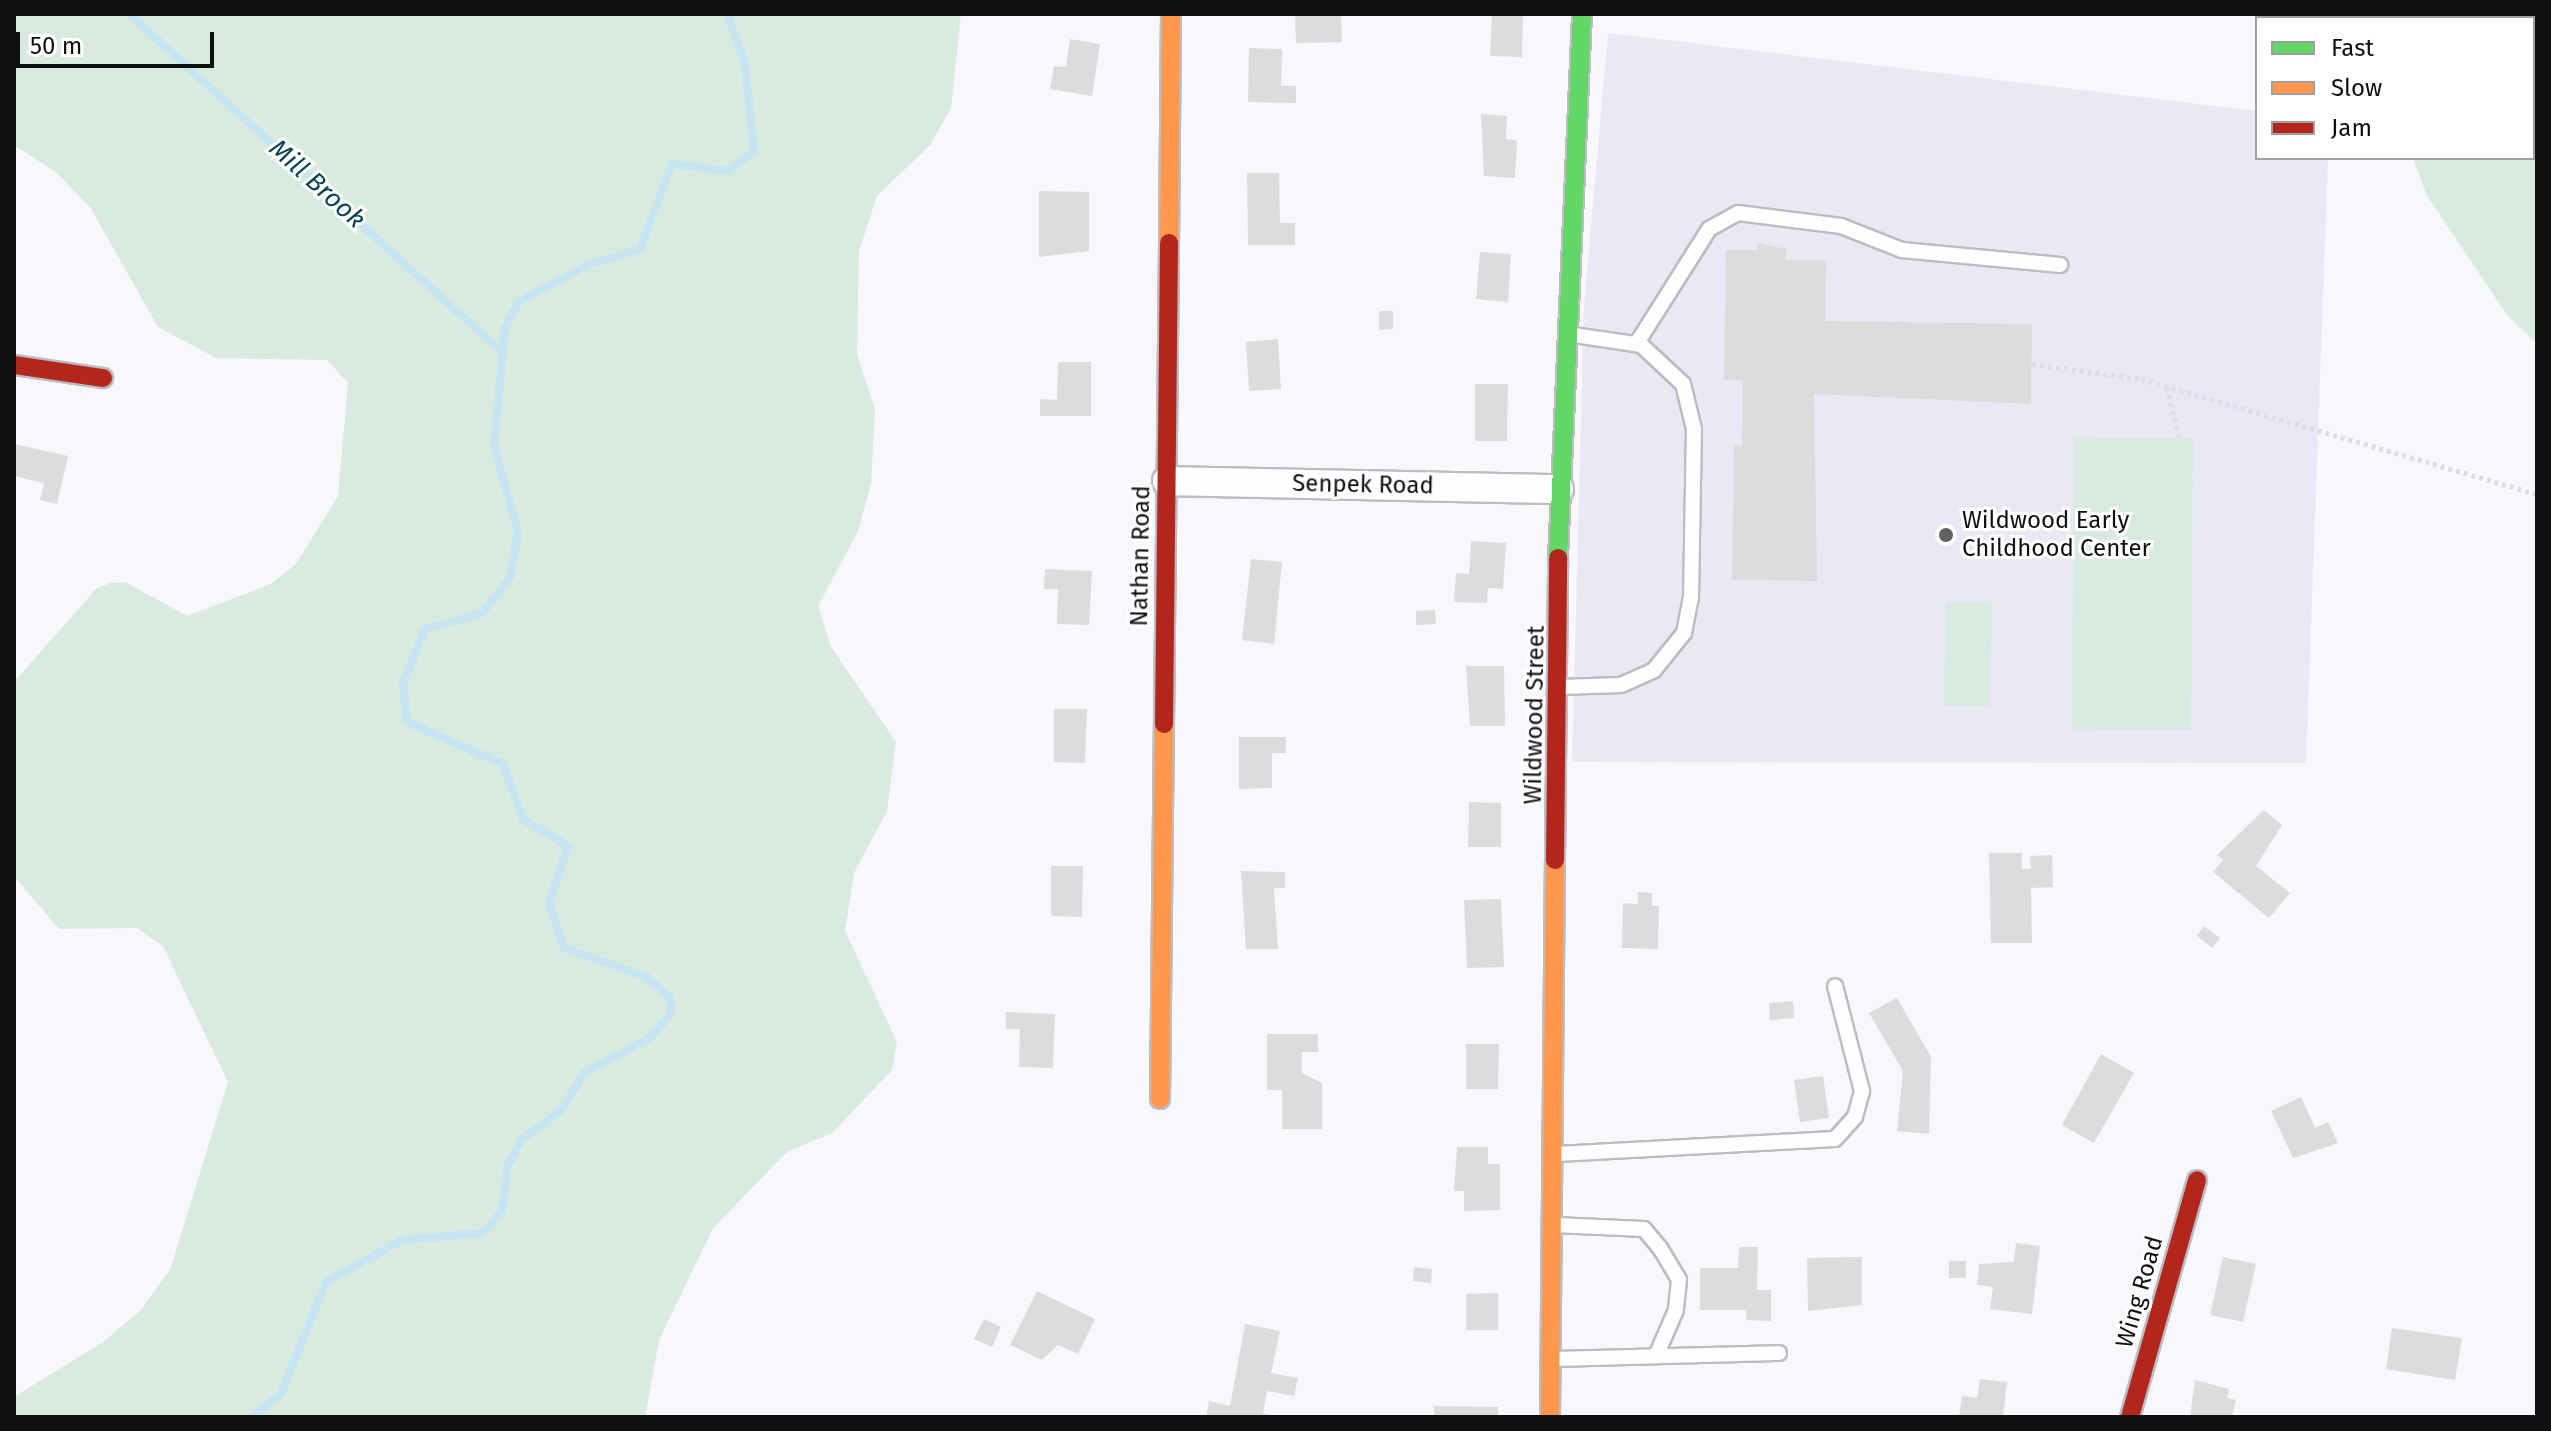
<!DOCTYPE html>
<style>
body{margin:0}
#map{position:relative;width:2551px;height:1431px;overflow:hidden;background:#f7f7fc;font-family:"Fira Sans",sans-serif}
div>[style]{position:absolute}
[style*='--x']{left:calc(var(--x)*1px);top:calc(var(--y)*1px);width:calc(var(--w)*1px);rotate:calc(var(--a)*1deg)}
.built>*{inset:0;background:#e8e9f5}
.green>*{inset:0;background:#d9eae0}
.stream>*{height:8px;margin:-4px;padding:0 4px;transform-origin:4px;border-radius:4px;background:#c7e4f1}
.building>*{inset:0;background:#dddbdc}
.path>*{height:5px;margin-top:-2.5px;transform-origin:0;background:repeating-linear-gradient(90deg,#dedede 0 4px,transparent 0 8px)}
.roads{filter:drop-shadow(2px 0 #bcbdc1) drop-shadow(-2px 0 #bcbdc1) drop-shadow(0 2px #bcbdc1) drop-shadow(0 -2px #bcbdc1)}
.lane>*{height:14px;margin:-7px;padding:0 7px;transform-origin:7px;border-radius:7px;background:#fefeff}
.street>*{height:28px;margin:-14px;padding:0 14px;transform-origin:14px;border-radius:14px;background:#fefeff}
.fast>*{height:18px;margin:-9px;padding:0 9px;transform-origin:9px;border-radius:9px;background:#63d668}
.slow>*{height:18px;margin:-9px;padding:0 9px;transform-origin:9px;border-radius:9px;background:#ff974d}
.jam>*{height:18px;margin:-9px;padding:0 9px;transform-origin:9px;border-radius:9px;background:#b3261e}
.dots>*{width:22px;height:22px;translate:-50% -50%;box-sizing:border-box;border:4px solid #fff;border-radius:50%}
span{translate:-50% -50%;white-space:nowrap;text-align:center;line-height:1.15;-webkit-text-stroke:6px #fff;paint-order:stroke}
.street-label{font-size:24px;color:#101013}
.poi-label{font-size:24px;color:#101013}
.left{translate:0 -50%;text-align:left}
.water-label{font-size:26px;color:#084354;font-style:italic}
.frame{position:absolute;inset:0;border:16px solid #101013;pointer-events:none}
.legend{position:absolute;left:2255px;top:16px;width:280px;height:144px;box-sizing:border-box;background:#fff;border:2px solid #9f9fa1;margin:0;padding:10px 14px;list-style:none;font-size:24px;color:#101013}
.legend li{display:flex;align-items:center;gap:16px;height:40px}
.legend b{width:40px;border:2px solid #9f9fa1}
.scale{position:absolute;left:16px;top:32px;width:198px;height:36px;box-sizing:border-box;border:4px solid #101013;border-top:0;padding-left:10px;font-size:24px;line-height:28px;white-space:nowrap;color:#101013;-webkit-text-stroke:6px #fff;paint-order:stroke}
</style>
<div id="map">
<div class="built">
<div style="clip-path:polygon(1608px 33px,2257px 111px,2257px 158px,2328px 158px,2306px 763px,1572px 762px,1584px 307px)"></div>
</div>
<div class="green">
<div style="clip-path:polygon(14px 14px,961px 14px,951px 108px,930px 145px,877px 196px,859px 251px,857px 355px,875px 409px,871px 484px,858px 531px,818px 606px,831px 647px,896px 742px,887px 811px,854px 873px,845px 931px,897px 1042px,892px 1070px,832px 1133px,787px 1152px,713px 1228px,659px 1340px,645px 1417px,14px 1417px,14px 1397px,103px 1342px,140px 1311px,170px 1270px,228px 1082px,163px 946px,137px 928px,59px 929px,14px 876px,14px 682px,96px 589px,110px 583px,125px 582px,187px 616px,271px 584px,296px 564px,338px 496px,348px 383px,327px 360px,216px 358px,158px 327px,90px 207px,57px 173px,14px 145px)"></div>
<div style="clip-path:polygon(2347px 14px,2537px 14px,2537px 344px,2507px 315px,2426px 194px,2413px 158px,2533px 158px,2533px 18px)"></div>
<div style="clip-path:polygon(2074px 437px,2193px 438px,2191px 730px,2072px 729px)"></div>
<div style="clip-path:polygon(1946px 602px,1992px 603px,1990px 707px,1944px 705px)"></div>
</div>
<div class="stream">
<div style="--x:129;--y:14;--w:506;--a:42.2"></div>
<div style="--x:2443;--y:18;--w:4;--a:-63"></div>
<div style="--x:2533;--y:117;--w:4;--a:-27"></div>
<div style="--x:252;--y:1417;--w:37;--a:-38"></div>
<div style="--x:281;--y:1394;--w:121;--a:-68.1"></div>
<div style="--x:326;--y:1282;--w:87;--a:-28.9"></div>
<div style="--x:402;--y:1240;--w:81;--a:-4.9"></div>
<div style="--x:483;--y:1233;--w:29;--a:-49"></div>
<div style="--x:502;--y:1211;--w:46;--a:-82.6"></div>
<div style="--x:508;--y:1165;--w:30;--a:-62"></div>
<div style="--x:522;--y:1139;--w:48;--a:-35.7"></div>
<div style="--x:561;--y:1111;--w:44;--a:-58.8"></div>
<div style="--x:584;--y:1073;--w:76;--a:-28.2"></div>
<div style="--x:651;--y:1037;--w:31;--a:-50"></div>
<div style="--x:671;--y:1013;--w:15;--a:-94"></div>
<div style="--x:670;--y:998;--w:31;--a:-138"></div>
<div style="--x:647;--y:977;--w:88;--a:-160.7"></div>
<div style="--x:564;--y:948;--w:47;--a:-108.4"></div>
<div style="--x:549;--y:903;--w:60;--a:-71.6"></div>
<div style="--x:568;--y:846;--w:52;--a:-149"></div>
<div style="--x:523;--y:819;--w:59;--a:-110"></div>
<div style="--x:503;--y:764;--w:105;--a:-156.4"></div>
<div style="--x:407;--y:722;--w:39;--a:-96"></div>
<div style="--x:403;--y:683;--w:58;--a:-67.8"></div>
<div style="--x:425;--y:629;--w:59;--a:-15.7"></div>
<div style="--x:482;--y:613;--w:45;--a:-51.3"></div>
<div style="--x:510;--y:578;--w:47;--a:-80.1"></div>
<div style="--x:518;--y:532;--w:89;--a:-105.6"></div>
<div style="--x:494;--y:446;--w:119;--a:-84.7"></div>
<div style="--x:505;--y:328;--w:29;--a:-63"></div>
<div style="--x:518;--y:302;--w:79;--a:-27.9"></div>
<div style="--x:588;--y:265;--w:54;--a:-17.1"></div>
<div style="--x:640;--y:249;--w:91;--a:-69.4"></div>
<div style="--x:672;--y:164;--w:56;--a:7.1"></div>
<div style="--x:728;--y:171;--w:32;--a:-36"></div>
<div style="--x:754;--y:152;--w:89;--a:-95.8"></div>
<div style="--x:745;--y:63;--w:52;--a:-110.2"></div>
</div>
<div class="building">
<div style="clip-path:polygon(1295px 14px,1341px 14px,1342px 42px,1296px 43px)"></div>
<div style="clip-path:polygon(1492px 14px,1523px 14px,1522px 57px,1490px 56px)"></div>
<div style="clip-path:polygon(1070px 39px,1100px 44px,1092px 96px,1050px 89px,1054px 66px,1066px 67px)"></div>
<div style="clip-path:polygon(1249px 48px,1282px 49px,1281px 86px,1296px 86px,1296px 103px,1248px 102px)"></div>
<div style="clip-path:polygon(1481px 114px,1507px 116px,1506px 139px,1517px 140px,1515px 178px,1484px 176px)"></div>
<div style="clip-path:polygon(1247px 173px,1279px 173px,1280px 223px,1295px 223px,1295px 245px,1248px 245px)"></div>
<div style="clip-path:polygon(1039px 191px,1089px 192px,1089px 251px,1039px 257px)"></div>
<div style="clip-path:polygon(1758px 243px,1786px 249px,1786px 260px,1826px 260px,1825px 321px,2032px 324px,2031px 404px,1814px 394px,1817px 581px,1732px 580px,1734px 445px,1742px 446px,1743px 380px,1724px 380px,1726px 250px,1758px 250px)"></div>
<div style="clip-path:polygon(1480px 252px,1511px 254px,1508px 302px,1476px 299px)"></div>
<div style="clip-path:polygon(1379px 311px,1393px 311px,1393px 329px,1379px 330px)"></div>
<div style="clip-path:polygon(1278px 339px,1281px 389px,1249px 391px,1246px 342px)"></div>
<div style="clip-path:polygon(1058px 362px,1091px 362px,1091px 416px,1040px 416px,1040px 399px,1057px 400px)"></div>
<div style="clip-path:polygon(1475px 384px,1508px 384px,1507px 441px,1475px 441px)"></div>
<div style="clip-path:polygon(14px 444px,68px 456px,57px 504px,40px 500px,44px 483px,14px 476px)"></div>
<div style="clip-path:polygon(1471px 541px,1506px 543px,1503px 589px,1488px 588px,1487px 603px,1454px 602px,1456px 573px,1469px 574px)"></div>
<div style="clip-path:polygon(1251px 559px,1282px 562px,1274px 644px,1242px 640px)"></div>
<div style="clip-path:polygon(1045px 569px,1092px 571px,1089px 625px,1057px 624px,1058px 589px,1044px 589px)"></div>
<div style="clip-path:polygon(1435px 610px,1436px 624px,1416px 625px,1416px 611px)"></div>
<div style="clip-path:polygon(1466px 666px,1504px 666px,1505px 726px,1470px 726px)"></div>
<div style="clip-path:polygon(1054px 709px,1087px 709px,1085px 763px,1054px 762px)"></div>
<div style="clip-path:polygon(1239px 737px,1286px 737px,1286px 753px,1272px 753px,1272px 788px,1239px 789px)"></div>
<div style="clip-path:polygon(1469px 802px,1501px 803px,1501px 847px,1468px 847px)"></div>
<div style="clip-path:polygon(2264px 810px,2282px 825px,2256px 866px,2290px 893px,2269px 918px,2213px 872px,2223px 860px,2217px 855px)"></div>
<div style="clip-path:polygon(1989px 853px,2022px 853px,2022px 869px,2031px 869px,2030px 856px,2052px 855px,2053px 887px,2031px 888px,2032px 943px,1991px 943px)"></div>
<div style="clip-path:polygon(1051px 866px,1083px 866px,1082px 917px,1051px 916px)"></div>
<div style="clip-path:polygon(1241px 871px,1285px 872px,1285px 888px,1274px 888px,1278px 949px,1246px 949px)"></div>
<div style="clip-path:polygon(1638px 892px,1652px 893px,1652px 906px,1659px 906px,1658px 949px,1622px 948px,1623px 903px,1638px 904px)"></div>
<div style="clip-path:polygon(1501px 899px,1504px 967px,1467px 968px,1464px 900px)"></div>
<div style="clip-path:polygon(2204px 926px,2220px 938px,2212px 948px,2197px 936px)"></div>
<div style="clip-path:polygon(1897px 998px,1931px 1057px,1929px 1134px,1897px 1131px,1903px 1071px,1869px 1013px)"></div>
<div style="clip-path:polygon(1793px 1001px,1794px 1018px,1770px 1020px,1769px 1003px)"></div>
<div style="clip-path:polygon(1006px 1012px,1055px 1014px,1053px 1068px,1019px 1067px,1020px 1029px,1006px 1029px)"></div>
<div style="clip-path:polygon(1267px 1034px,1318px 1034px,1318px 1052px,1302px 1052px,1302px 1073px,1322px 1083px,1322px 1129px,1282px 1129px,1282px 1090px,1267px 1090px)"></div>
<div style="clip-path:polygon(1466px 1044px,1499px 1044px,1498px 1089px,1466px 1089px)"></div>
<div style="clip-path:polygon(2101px 1054px,2134px 1073px,2094px 1143px,2062px 1125px)"></div>
<div style="clip-path:polygon(1823px 1076px,1829px 1118px,1800px 1122px,1794px 1080px)"></div>
<div style="clip-path:polygon(2301px 1097px,2315px 1128px,2328px 1122px,2338px 1143px,2293px 1158px,2271px 1111px)"></div>
<div style="clip-path:polygon(1457px 1147px,1488px 1147px,1488px 1164px,1500px 1164px,1500px 1210px,1464px 1211px,1464px 1191px,1454px 1191px)"></div>
<div style="clip-path:polygon(2016px 1243px,2040px 1246px,2032px 1314px,1990px 1309px,1993px 1287px,1977px 1285px,1979px 1264px,2014px 1262px)"></div>
<div style="clip-path:polygon(1739px 1247px,1758px 1247px,1757px 1290px,1771px 1290px,1771px 1321px,1746px 1320px,1746px 1310px,1700px 1310px,1700px 1268px,1738px 1268px)"></div>
<div style="clip-path:polygon(1862px 1257px,1862px 1305px,1808px 1311px,1807px 1258px)"></div>
<div style="clip-path:polygon(2223px 1257px,2256px 1264px,2243px 1322px,2210px 1315px)"></div>
<div style="clip-path:polygon(1949px 1261px,1966px 1261px,1966px 1278px,1949px 1278px)"></div>
<div style="clip-path:polygon(1414px 1267px,1432px 1269px,1431px 1283px,1413px 1281px)"></div>
<div style="clip-path:polygon(1037px 1291px,1095px 1319px,1078px 1354px,1058px 1345px,1042px 1360px,1010px 1345px)"></div>
<div style="clip-path:polygon(1498px 1293px,1498px 1330px,1466px 1330px,1466px 1294px)"></div>
<div style="clip-path:polygon(984px 1319px,1001px 1327px,992px 1347px,974px 1339px)"></div>
<div style="clip-path:polygon(1245px 1324px,1280px 1331px,1271px 1373px,1298px 1378px,1294px 1396px,1267px 1391px,1263px 1413px,1278px 1417px,1206px 1417px,1209px 1401px,1230px 1406px)"></div>
<div style="clip-path:polygon(2392px 1328px,2462px 1338px,2455px 1380px,2386px 1369px)"></div>
<div style="clip-path:polygon(1980px 1379px,2007px 1382px,2003px 1417px,1959px 1417px,1962px 1396px,1977px 1398px)"></div>
<div style="clip-path:polygon(2195px 1380px,2229px 1389px,2227px 1398px,2236px 1400px,2232px 1416px,2190px 1417px)"></div>
<div style="clip-path:polygon(1434px 1406px,1498px 1407px,1498px 1417px,1434px 1417px)"></div>
</div>
<div class="path">
<div style="--x:2032;--y:364;--w:110;--a:7.8"></div>
<div style="--x:2141;--y:379;--w:412;--a:16.2"></div>
<div style="--x:2167;--y:387;--w:52;--a:76.8"></div>
</div>
<div class="roads">
<div class="lane">
<div style="--x:1637;--y:343;--w:135;--a:-57.7"></div>
<div style="--x:1709;--y:229;--w:33;--a:-29"></div>
<div style="--x:1738;--y:213;--w:104;--a:7.2"></div>
<div style="--x:1841;--y:226;--w:66;--a:21.5"></div>
<div style="--x:1902;--y:250;--w:159;--a:5.4"></div>
<div style="--x:1560;--y:687;--w:61;--a:-1.9"></div>
<div style="--x:1621;--y:685;--w:36;--a:-24"></div>
<div style="--x:1654;--y:670;--w:48;--a:-51"></div>
<div style="--x:1684;--y:633;--w:36;--a:-79"></div>
<div style="--x:1691;--y:598;--w:169;--a:-89"></div>
<div style="--x:1694;--y:429;--w:46;--a:-103.7"></div>
<div style="--x:1683;--y:384;--w:57;--a:-137.1"></div>
<div style="--x:1641;--y:345;--w:75;--a:-171.5"></div>
<div style="--x:1557;--y:1154;--w:278;--a:-3.1"></div>
<div style="--x:1835;--y:1139;--w:30;--a:-48"></div>
<div style="--x:1855;--y:1117;--w:27;--a:-75"></div>
<div style="--x:1862;--y:1091;--w:108;--a:-104.4"></div>
<div style="--x:1554;--y:1225;--w:90;--a:2.5"></div>
<div style="--x:1644;--y:1229;--w:25;--a:50"></div>
<div style="--x:1660;--y:1248;--w:37;--a:59"></div>
<div style="--x:1679;--y:1280;--w:30;--a:96"></div>
<div style="--x:1676;--y:1310;--w:50;--a:113.5"></div>
<div style="--x:1552;--y:1359;--w:227;--a:-1.5"></div>
</div>
<div class="street">
<div style="--x:1167;--y:481;--w:392;--a:1.2"></div>
</div>
<div class="fast">
<div style="--x:1558;--y:558;--w:545;--a:-87.47"></div>
</div>
<div class="slow">
<div style="--x:1169;--y:243;--w:229;--a:-89.5"></div>
<div style="--x:1160;--y:1099;--w:375;--a:-89.4"></div>
<div style="--x:1550;--y:1417;--w:557;--a:-89.49"></div>
</div>
<div class="jam">
<div style="--x:14;--y:365;--w:90;--a:8.3"></div>
<div style="--x:1164;--y:724;--w:481;--a:-89.4"></div>
<div style="--x:1555;--y:860;--w:302;--a:-89.4"></div>
<div style="--x:2130;--y:1417;--w:246;--a:-74.2"></div>
</div>
</div>
<div class="dots">
<div style="left:1946px;top:535px;background:#616165"></div>
</div>
<div class="street-label">
<span style="left:1363px;top:485px;rotate:1deg">Senpek Road</span>
<span style="left:1141px;top:556px;rotate:-89deg">Nathan Road</span>
<span style="left:1535px;top:715px;rotate:-89deg">Wildwood Street</span>
<span style="left:2140px;top:1292px;rotate:-74deg">Wing Road</span>
</div>
<div class="poi-label">
<span class="left" style="left:1962px;top:535px">Wildwood Early<br>Childhood Center</span>
</div>
<div class="water-label">
<span style="left:317px;top:184px;rotate:42deg">Mill Brook</span>
</div>
<div class="frame"></div>
<ul class="legend">
<li><b style="height:10px;background:#63d668"></b>Fast</li>
<li><b style="height:10px;background:#ff974d"></b>Slow</li>
<li><b style="height:10px;background:#b3261e"></b>Jam</li>
</ul>
<div class="scale">50 m</div>
</div>
